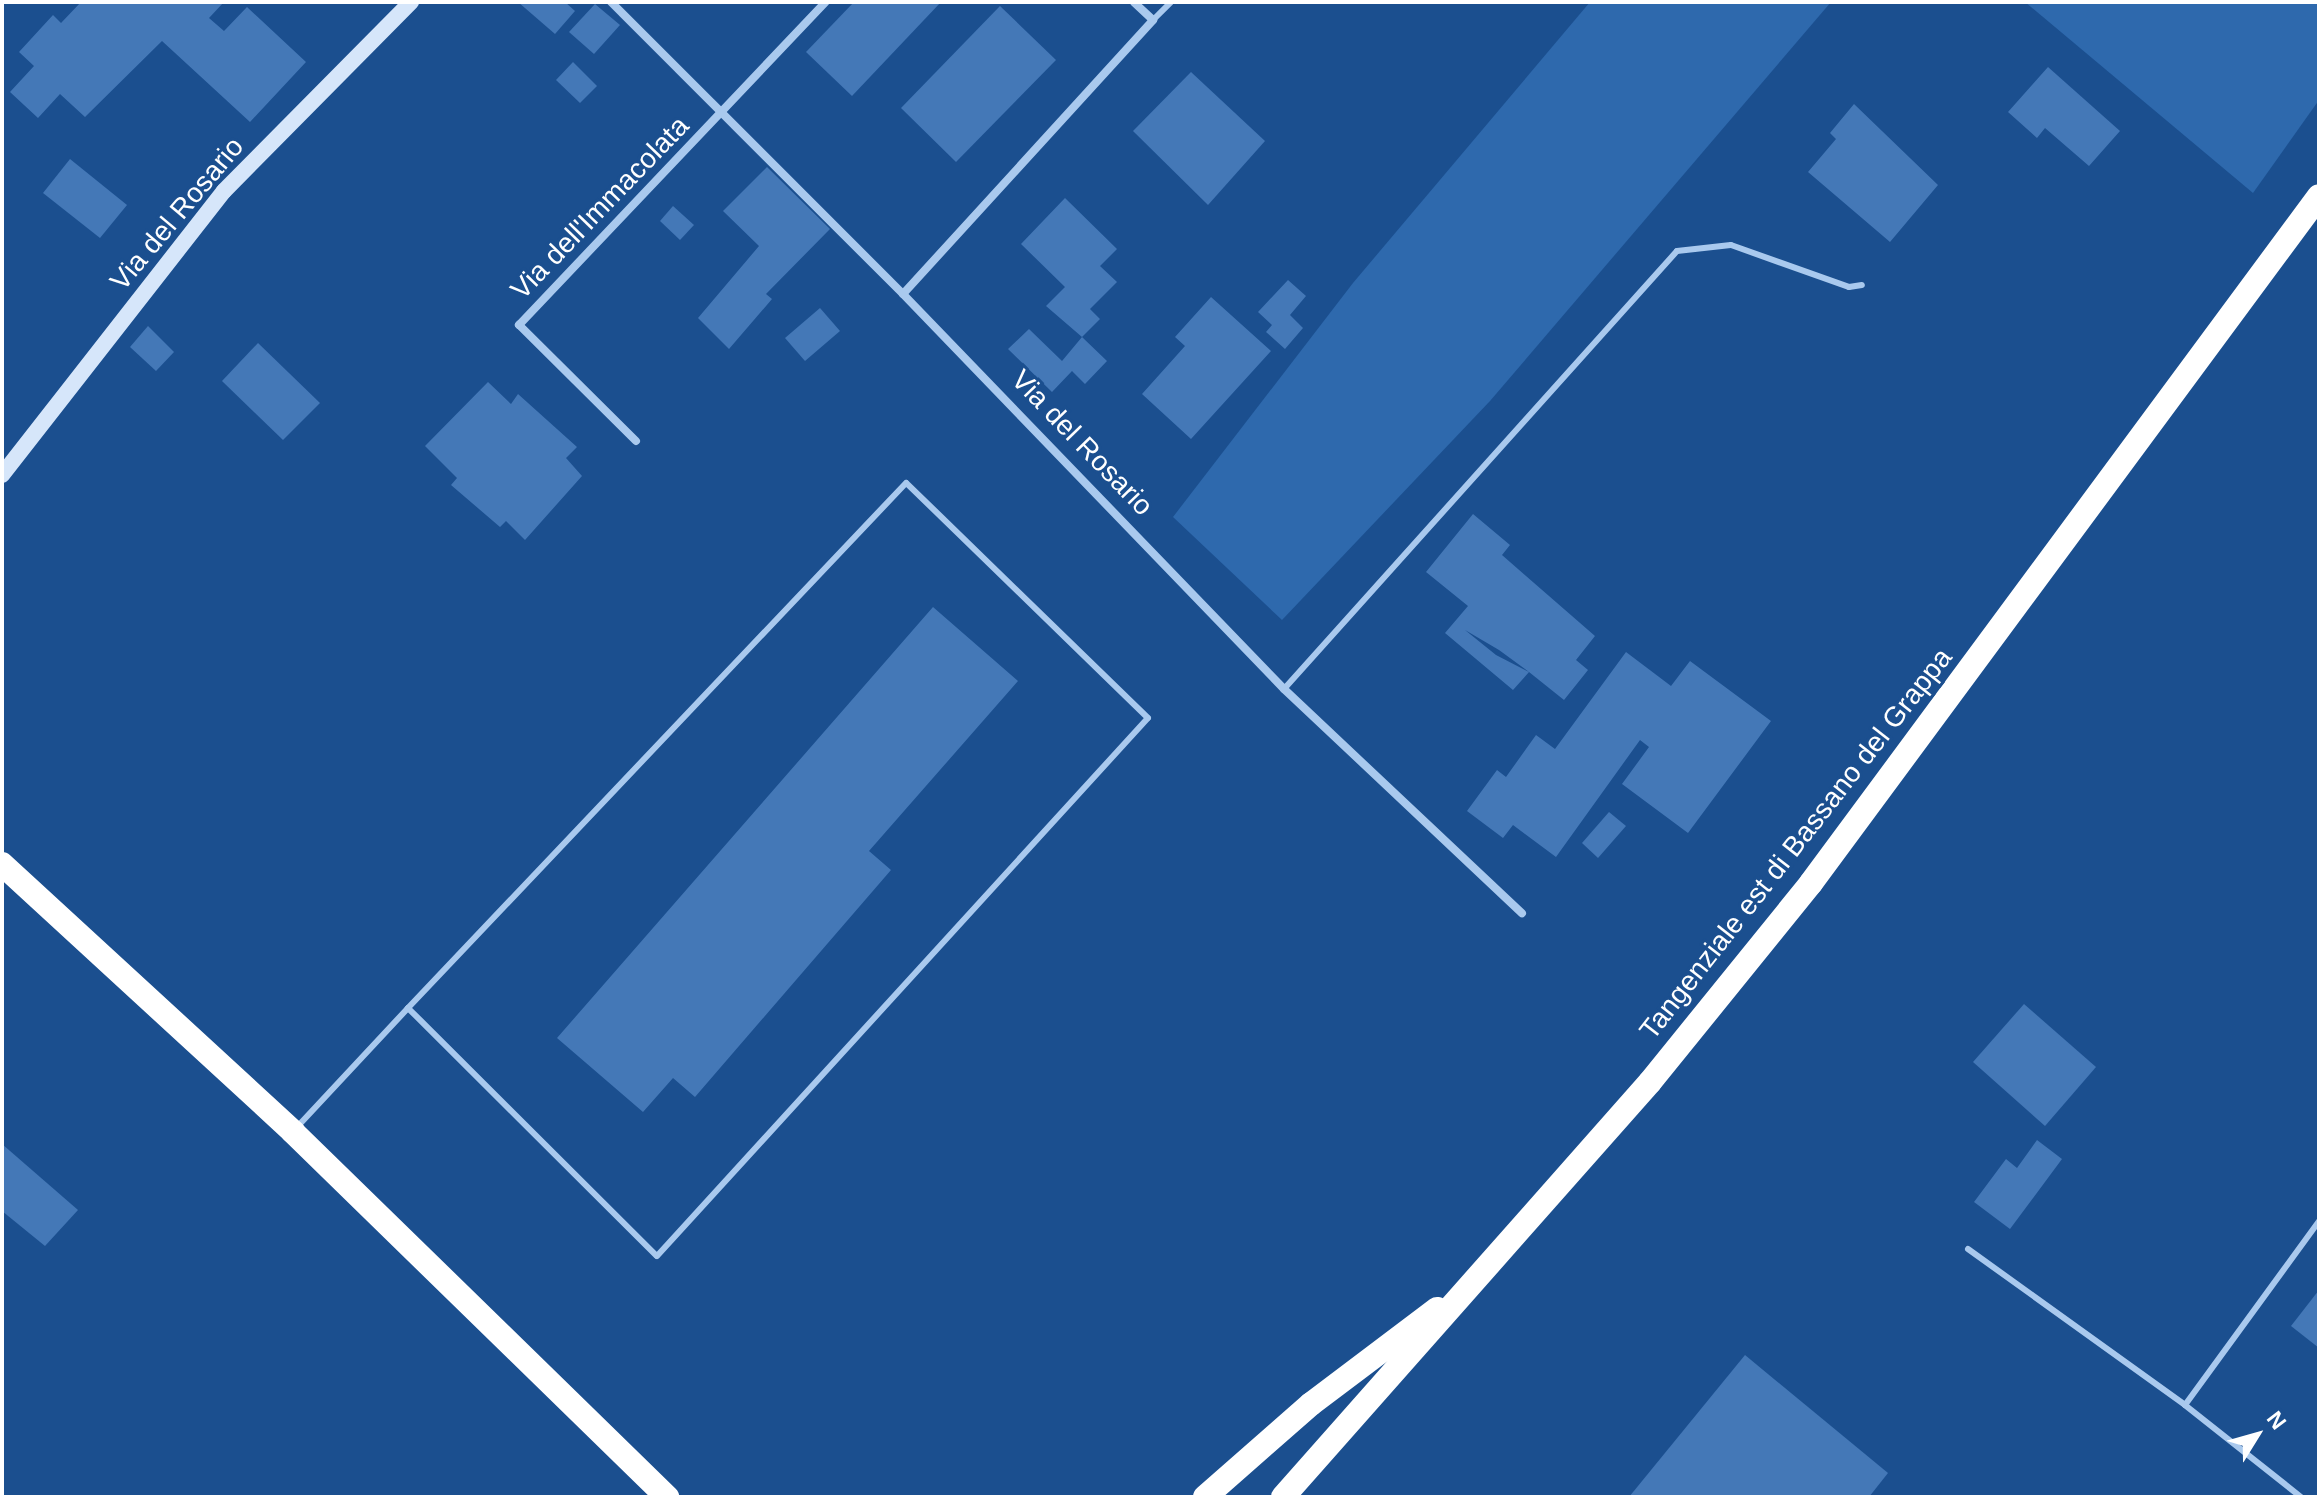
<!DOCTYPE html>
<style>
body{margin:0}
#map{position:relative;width:2321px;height:1499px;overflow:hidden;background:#1b4f8f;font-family:Arial,sans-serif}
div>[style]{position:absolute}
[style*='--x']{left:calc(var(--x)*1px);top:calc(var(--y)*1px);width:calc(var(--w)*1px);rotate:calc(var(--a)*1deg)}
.green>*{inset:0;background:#2e69ad}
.building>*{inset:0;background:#4478b7}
.lane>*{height:6px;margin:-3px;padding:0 3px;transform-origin:3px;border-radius:3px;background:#a9c9ee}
.street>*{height:8px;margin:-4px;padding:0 4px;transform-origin:4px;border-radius:4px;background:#a9c9ee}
.secondary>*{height:16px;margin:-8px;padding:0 8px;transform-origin:8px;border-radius:8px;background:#d6e6fa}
.highway>*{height:24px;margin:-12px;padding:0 12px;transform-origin:12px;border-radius:12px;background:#fff}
span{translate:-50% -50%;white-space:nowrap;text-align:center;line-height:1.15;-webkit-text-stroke:6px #1b4f8f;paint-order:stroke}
.street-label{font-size:28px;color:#fff}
.frame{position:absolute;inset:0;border:4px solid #fff;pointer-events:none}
.north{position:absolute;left:2217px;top:1395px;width:80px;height:80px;-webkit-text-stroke:6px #1b4f8f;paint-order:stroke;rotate:53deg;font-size:22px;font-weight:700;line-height:32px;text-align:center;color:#fff}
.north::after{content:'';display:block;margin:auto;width:28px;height:36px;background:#fff;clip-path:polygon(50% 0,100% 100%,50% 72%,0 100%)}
</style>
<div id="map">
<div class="green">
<div style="clip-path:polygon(1590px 2px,1831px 2px,1490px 401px,1282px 620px,1173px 517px,1353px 283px)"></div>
<div style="clip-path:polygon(2025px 2px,2319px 2px,2319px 100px,2253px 193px)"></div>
</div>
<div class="building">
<div style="clip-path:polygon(81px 2px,224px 2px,209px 18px,224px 31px,247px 7px,306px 62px,250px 122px,162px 41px,85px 117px,60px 94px,38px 118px,10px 92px,34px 66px,19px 52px,53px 15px,61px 23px)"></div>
<div style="clip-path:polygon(518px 2px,565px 2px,575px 11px,555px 34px)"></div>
<div style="clip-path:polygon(854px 2px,941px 2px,852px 96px,806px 52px)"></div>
<div style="clip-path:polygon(595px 4px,620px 25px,594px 54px,569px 32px)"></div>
<div style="clip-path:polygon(1000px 6px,1056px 60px,956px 162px,901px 108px)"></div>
<div style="clip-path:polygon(573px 62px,597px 86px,580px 103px,556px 80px)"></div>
<div style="clip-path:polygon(2048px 67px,2120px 131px,2089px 166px,2045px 128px,2037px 138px,2008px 112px)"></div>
<div style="clip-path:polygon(1191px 72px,1265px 141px,1208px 205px,1133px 131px)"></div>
<div style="clip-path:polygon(1854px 104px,1938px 185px,1890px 242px,1808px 172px,1836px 139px,1830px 133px)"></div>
<div style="clip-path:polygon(70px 159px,127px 205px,100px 238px,43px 193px)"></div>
<div style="clip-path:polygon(767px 167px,830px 229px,766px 294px,772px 299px,729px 349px,698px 318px,759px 246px,723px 211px)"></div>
<div style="clip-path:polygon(1065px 198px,1117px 249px,1100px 266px,1117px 282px,1090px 309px,1100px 319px,1082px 337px,1046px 306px,1065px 287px,1021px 244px)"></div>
<div style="clip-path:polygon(673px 206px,694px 225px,680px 240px,660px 221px)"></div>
<div style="clip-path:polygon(1288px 280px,1306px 296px,1290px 315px,1303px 328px,1285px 349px,1266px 332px,1272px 325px,1258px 312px)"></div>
<div style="clip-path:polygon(1211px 297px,1271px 351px,1191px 439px,1142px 394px,1185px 346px,1175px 337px)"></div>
<div style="clip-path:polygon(820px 308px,840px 331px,805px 361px,785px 338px)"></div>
<div style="clip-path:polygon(148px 326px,174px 352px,156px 371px,130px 347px)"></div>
<div style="clip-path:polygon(1029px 329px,1062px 361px,1082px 337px,1107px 361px,1085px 384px,1072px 371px,1052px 392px,1008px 349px)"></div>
<div style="clip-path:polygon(258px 343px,320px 403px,283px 440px,222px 381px)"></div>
<div style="clip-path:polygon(488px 382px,511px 404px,518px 394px,577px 447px,566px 458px,582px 476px,525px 540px,506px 521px,500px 527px,451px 485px,457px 478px,425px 446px)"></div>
<div style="clip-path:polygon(evenodd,1473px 514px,1510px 545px,1502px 555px,1595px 636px,1576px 660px,1588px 670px,1564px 700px,1529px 672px,1513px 690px,1445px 633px,1468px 606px,1426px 572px,1473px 514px,1465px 630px,1499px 650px,1529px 672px,1496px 655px,1465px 630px)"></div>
<div style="clip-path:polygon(933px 607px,1018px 681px,869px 851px,891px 870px,695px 1097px,673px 1078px,643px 1112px,557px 1038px)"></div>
<div style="clip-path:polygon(1626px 652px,1671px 686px,1690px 661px,1771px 721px,1688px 833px,1622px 784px,1649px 747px,1640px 740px,1556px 857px,1513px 825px,1503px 838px,1467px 811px,1497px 770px,1506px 777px,1536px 735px,1555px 749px)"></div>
<div style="clip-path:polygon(1609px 812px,1626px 826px,1598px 858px,1582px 843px)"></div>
<div style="clip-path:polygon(2024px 1004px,2096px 1067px,2045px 1126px,1973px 1062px)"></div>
<div style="clip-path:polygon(2037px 1140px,2062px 1159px,2010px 1229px,1974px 1202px,2006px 1159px,2017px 1168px)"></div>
<div style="clip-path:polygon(2px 1144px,78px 1210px,45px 1246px,2px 1211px)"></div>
<div style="clip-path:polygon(2319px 1290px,2319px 1348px,2291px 1326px)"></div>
<div style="clip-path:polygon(1745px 1355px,1888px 1473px,1869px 1497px,1629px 1497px)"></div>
</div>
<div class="lane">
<div style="--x:1153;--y:20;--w:25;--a:-45"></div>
<div style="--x:1284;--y:689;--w:588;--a:-48.1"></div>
<div style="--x:1677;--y:251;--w:54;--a:-6.3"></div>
<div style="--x:1731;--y:245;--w:125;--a:19.6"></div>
<div style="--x:1849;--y:287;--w:13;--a:-9"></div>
<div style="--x:298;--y:1126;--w:161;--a:-47"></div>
<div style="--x:408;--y:1008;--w:351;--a:44.9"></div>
<div style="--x:657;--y:1256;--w:728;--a:-47.62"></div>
<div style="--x:1148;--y:718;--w:337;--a:-135.8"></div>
<div style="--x:906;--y:483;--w:724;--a:133.49"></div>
<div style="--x:1968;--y:1249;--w:267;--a:35.7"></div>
<div style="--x:2301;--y:1497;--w:148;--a:-141.6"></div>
<div style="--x:2185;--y:1405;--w:228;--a:-53.9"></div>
</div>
<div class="street">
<div style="--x:611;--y:2;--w:413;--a:45"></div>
<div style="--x:903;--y:294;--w:549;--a:46.03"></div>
<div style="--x:1284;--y:689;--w:327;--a:43.3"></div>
<div style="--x:903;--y:294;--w:371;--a:-47.6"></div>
<div style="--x:1153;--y:20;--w:26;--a:-137"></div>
<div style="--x:636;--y:441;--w:165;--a:-135.2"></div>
<div style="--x:519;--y:325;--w:445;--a:-46.5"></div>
</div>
<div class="secondary">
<div style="--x:2;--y:475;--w:360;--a:-52"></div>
<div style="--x:224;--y:191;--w:266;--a:-45.3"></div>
</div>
<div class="highway">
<div style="--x:2;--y:864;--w:396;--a:42.6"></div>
<div style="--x:293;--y:1132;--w:523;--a:44.3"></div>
<div style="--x:1205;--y:1497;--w:141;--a:-41.3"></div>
<div style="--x:1311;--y:1404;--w:158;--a:-37"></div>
<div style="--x:1283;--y:1497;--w:554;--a:-48.51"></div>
<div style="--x:1650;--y:1082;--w:256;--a:-51"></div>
<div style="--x:1811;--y:883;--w:854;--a:-53.52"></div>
</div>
<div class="street-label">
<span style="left:600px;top:208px;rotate:-46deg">Via dell'Immacolata</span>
<span style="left:177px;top:214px;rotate:-50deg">Via del Rosario</span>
<span style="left:1082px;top:443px;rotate:46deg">Via del Rosario</span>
<span style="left:1796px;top:844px;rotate:-52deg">Tangenziale est di Bassano del Grappa</span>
</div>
<div class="frame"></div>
<div class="north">N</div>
</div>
